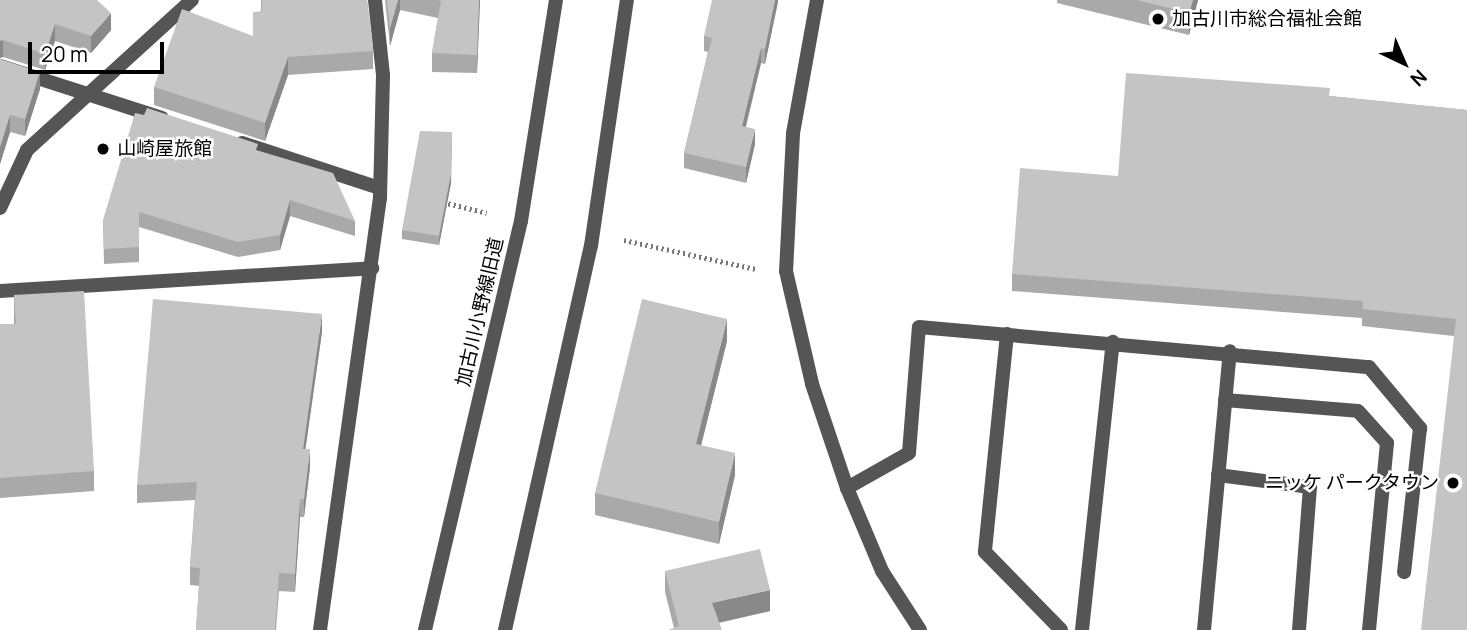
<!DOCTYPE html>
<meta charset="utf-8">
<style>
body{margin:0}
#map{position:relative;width:1467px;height:630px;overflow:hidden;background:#fff;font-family:Manrope,"Noto Sans JP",sans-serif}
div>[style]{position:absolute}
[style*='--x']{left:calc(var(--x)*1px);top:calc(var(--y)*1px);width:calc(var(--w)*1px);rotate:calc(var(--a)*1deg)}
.path>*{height:4.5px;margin-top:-2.25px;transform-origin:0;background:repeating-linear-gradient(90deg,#777 0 2px,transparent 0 5.5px)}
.service>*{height:14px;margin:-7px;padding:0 7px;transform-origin:7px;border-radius:7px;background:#555}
.minor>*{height:14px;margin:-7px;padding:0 7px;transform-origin:7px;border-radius:7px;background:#555}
.tertiary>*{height:14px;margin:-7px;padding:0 7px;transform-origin:7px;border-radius:7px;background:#555}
.wall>*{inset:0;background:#a9a9a9}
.shaded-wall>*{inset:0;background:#898989}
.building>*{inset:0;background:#c4c4c4}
.dots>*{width:19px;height:19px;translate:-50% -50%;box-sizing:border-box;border:4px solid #fff;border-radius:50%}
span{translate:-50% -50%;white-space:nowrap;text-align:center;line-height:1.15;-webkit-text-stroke:5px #fff;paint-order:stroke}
.poi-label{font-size:19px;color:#000}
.left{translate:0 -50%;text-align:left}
.right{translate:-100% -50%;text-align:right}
.street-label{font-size:19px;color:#000}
.north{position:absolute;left:1369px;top:28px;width:70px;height:70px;-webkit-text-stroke:5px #fff;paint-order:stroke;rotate:136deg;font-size:19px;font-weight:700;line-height:28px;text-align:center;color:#000}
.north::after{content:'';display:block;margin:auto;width:24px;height:32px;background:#000;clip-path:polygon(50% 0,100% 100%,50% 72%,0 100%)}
.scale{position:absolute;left:28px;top:42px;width:136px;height:32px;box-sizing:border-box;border:4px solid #000;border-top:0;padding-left:9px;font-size:21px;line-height:24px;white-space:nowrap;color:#000;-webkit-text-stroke:5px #fff;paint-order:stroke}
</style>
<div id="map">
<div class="path">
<div style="--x:443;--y:202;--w:45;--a:14"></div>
<div style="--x:624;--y:240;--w:135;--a:12.4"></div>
</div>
<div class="service">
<div style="--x:1007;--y:334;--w:219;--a:95.8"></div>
<div style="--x:985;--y:552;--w:109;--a:45.7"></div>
<div style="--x:1225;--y:400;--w:133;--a:4.7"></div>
<div style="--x:1358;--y:411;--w:43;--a:47.8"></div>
<div style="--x:1387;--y:443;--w:188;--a:95.5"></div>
<div style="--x:1218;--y:475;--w:93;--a:7.4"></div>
<div style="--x:1310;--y:487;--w:143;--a:94.4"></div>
<div style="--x:847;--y:488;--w:71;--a:-29.4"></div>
<div style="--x:909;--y:453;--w:126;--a:-85.5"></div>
<div style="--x:919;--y:327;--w:452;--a:5.1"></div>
<div style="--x:1369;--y:367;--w:80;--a:50.1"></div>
<div style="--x:1420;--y:428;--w:145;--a:96.3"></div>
<div style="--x:1082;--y:630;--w:290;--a:-83.9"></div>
<div style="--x:1204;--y:630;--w:280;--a:-84.7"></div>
</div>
<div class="minor">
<div style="--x:0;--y:66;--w:170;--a:17.8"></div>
<div style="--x:242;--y:143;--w:145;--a:18.1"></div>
<div style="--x:0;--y:208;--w:64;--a:-65"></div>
<div style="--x:27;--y:150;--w:223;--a:-42.3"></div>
<div style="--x:0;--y:291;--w:373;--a:-3.5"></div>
<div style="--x:320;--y:630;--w:436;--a:-82.1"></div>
<div style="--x:380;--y:198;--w:123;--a:-88.6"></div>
<div style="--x:383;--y:75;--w:75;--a:-96.1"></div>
</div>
<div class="tertiary">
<div style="--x:817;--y:0;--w:136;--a:100.2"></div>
<div style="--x:793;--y:134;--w:137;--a:92.9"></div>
<div style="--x:786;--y:271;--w:116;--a:77"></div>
<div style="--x:812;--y:384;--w:110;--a:71.4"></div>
<div style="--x:847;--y:488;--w:90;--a:67.1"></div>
<div style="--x:882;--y:571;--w:70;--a:57.2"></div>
<div style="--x:425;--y:630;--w:420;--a:-76.8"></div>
<div style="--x:521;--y:221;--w:224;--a:-81"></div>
<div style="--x:505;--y:630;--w:394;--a:-77.4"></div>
<div style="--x:591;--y:246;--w:249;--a:-81.7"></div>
</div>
<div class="wall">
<div style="clip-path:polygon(0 0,111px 30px,91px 53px,55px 41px,45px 70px,3px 57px,0 58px)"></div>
<div style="clip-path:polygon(261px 0,367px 0,373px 51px,373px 69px,288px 75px,265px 141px,154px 105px,154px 87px,253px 36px,261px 11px)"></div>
<div style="clip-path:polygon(385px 0,480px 0,477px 73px,432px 72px,432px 53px,438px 18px,400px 10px,390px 46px)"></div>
<div style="clip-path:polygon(778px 0,765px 64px,761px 63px,746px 127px,755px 144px,746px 183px,684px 168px,684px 153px,708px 52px,704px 51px,704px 36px)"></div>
<div style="clip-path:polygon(1057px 0,1198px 0,1189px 35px,1057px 3px)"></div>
<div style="clip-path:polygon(0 59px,40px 89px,25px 136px,10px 132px,0 164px)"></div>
<div style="clip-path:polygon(1330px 96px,1467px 110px,1467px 630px,1454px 336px,1362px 326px,1362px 318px,1012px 291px,1012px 274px,1118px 176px)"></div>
<div style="clip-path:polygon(258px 151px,355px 221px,355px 236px,290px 216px,280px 250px,238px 257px,139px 227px,139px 262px,104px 264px,103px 220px)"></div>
<div style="clip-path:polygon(451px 183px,439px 245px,402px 239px,402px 230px)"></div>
<div style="clip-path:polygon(14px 295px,94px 471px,94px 491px,0 498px,0 324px,14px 324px)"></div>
<div style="clip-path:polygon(322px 332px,305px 449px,310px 467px,304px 517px,300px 517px,295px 592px,279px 591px,276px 630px,196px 630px,199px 586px,190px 585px,190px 567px,195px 500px,137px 503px,137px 485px)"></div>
<div style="clip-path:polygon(727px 341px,701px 445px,735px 475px,719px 544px,595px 515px,595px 493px)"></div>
<div style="clip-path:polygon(665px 571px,770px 611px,719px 623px,674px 628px,665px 592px)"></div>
</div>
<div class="shaded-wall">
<div style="clip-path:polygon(398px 0,400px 0,400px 10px,390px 46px,390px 28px)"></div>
<div style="clip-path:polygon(479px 0,480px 0,477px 73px,477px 55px)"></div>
<div style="clip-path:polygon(775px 0,778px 0,778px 2px,765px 64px,765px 49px)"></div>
<div style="clip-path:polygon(1193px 0,1198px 0,1189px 35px,1189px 13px)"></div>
<div style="clip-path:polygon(111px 13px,111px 30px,91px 53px,91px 36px)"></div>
<div style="clip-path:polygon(55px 24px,55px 41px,45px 70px,45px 54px)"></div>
<div style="clip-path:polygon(3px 40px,3px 57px,0 58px,0 41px)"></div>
<div style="clip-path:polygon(761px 48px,761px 63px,742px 141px,742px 126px)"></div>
<div style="clip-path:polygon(288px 57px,288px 75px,265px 141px,265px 123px)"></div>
<div style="clip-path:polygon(40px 72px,40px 89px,25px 136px,25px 119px)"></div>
<div style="clip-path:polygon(10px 115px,10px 132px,0 164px,0 147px)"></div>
<div style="clip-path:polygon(755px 129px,755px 144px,746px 183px,746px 167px)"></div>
<div style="clip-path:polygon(452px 132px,451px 183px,439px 245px,439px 236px)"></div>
<div style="clip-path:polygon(290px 200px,290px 216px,280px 250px,280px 235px)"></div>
<div style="clip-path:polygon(322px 314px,322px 332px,303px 467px,303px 449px)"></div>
<div style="clip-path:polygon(727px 319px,727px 341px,696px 466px,696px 444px)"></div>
<div style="clip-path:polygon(310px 449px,310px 467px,304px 517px,304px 499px)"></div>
<div style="clip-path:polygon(735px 453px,735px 475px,719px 544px,719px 522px)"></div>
<div style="clip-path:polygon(300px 499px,300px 517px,295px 592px,295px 574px)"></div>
<div style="clip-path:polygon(770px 590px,770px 611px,712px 624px,712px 603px)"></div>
</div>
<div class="building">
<div style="clip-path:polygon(0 0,97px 0,111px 13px,91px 36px,55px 24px,45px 54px,3px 40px,0 41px)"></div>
<div style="clip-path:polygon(262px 0,367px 0,373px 51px,288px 57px,265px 123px,154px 87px,182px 9px,253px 36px,253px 12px,262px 11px)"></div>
<div style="clip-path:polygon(387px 0,398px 0,390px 28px)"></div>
<div style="clip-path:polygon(438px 0,479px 0,477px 55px,432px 53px,441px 1px)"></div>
<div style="clip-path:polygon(712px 0,775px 0,765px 49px,761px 48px,742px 126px,755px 129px,746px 167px,684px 153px,712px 38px,704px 36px)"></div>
<div style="clip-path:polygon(1137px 0,1193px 0,1189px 13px)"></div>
<div style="clip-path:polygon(0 59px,40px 72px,25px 119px,10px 115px,0 147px)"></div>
<div style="clip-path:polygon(1126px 73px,1330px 88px,1329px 96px,1467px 110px,1467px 630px,1421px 630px,1456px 319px,1362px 309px,1363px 301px,1012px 274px,1020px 168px,1118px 176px)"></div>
<div style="clip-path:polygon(147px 108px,258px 144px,256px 150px,333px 173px,355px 221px,290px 200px,280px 235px,238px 242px,139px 212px,139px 247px,104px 249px,103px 220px,135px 113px,144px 115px)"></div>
<div style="clip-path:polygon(420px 131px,452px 132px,451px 174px,439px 236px,402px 230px)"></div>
<div style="clip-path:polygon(84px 291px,94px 471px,0 478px,0 324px,16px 324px,14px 295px)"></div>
<div style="clip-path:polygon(153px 299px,322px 314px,303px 449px,310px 449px,304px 499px,300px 499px,295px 574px,279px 573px,275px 630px,196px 630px,200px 568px,190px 567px,197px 482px,137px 485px)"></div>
<div style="clip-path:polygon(642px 299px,727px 319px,696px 444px,735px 453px,719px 522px,595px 493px)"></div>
<div style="clip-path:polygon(760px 549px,770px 590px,712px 603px,722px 630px,668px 630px,679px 626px,665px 571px)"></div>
</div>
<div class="dots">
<div style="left:1158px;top:19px;background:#000"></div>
<div style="left:103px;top:149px;background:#000"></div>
<div style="left:1453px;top:483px;background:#000"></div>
</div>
<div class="poi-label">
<span class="left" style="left:1172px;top:19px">加古川市総合福祉会館</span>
<span class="left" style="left:117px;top:149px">山崎屋旅館</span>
<span class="right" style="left:1439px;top:483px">ニッケ パークタウン</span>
</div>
<div class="street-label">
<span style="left:480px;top:312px;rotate:-77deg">加古川小野線旧道</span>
</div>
<div class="north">N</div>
<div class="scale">20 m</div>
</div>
